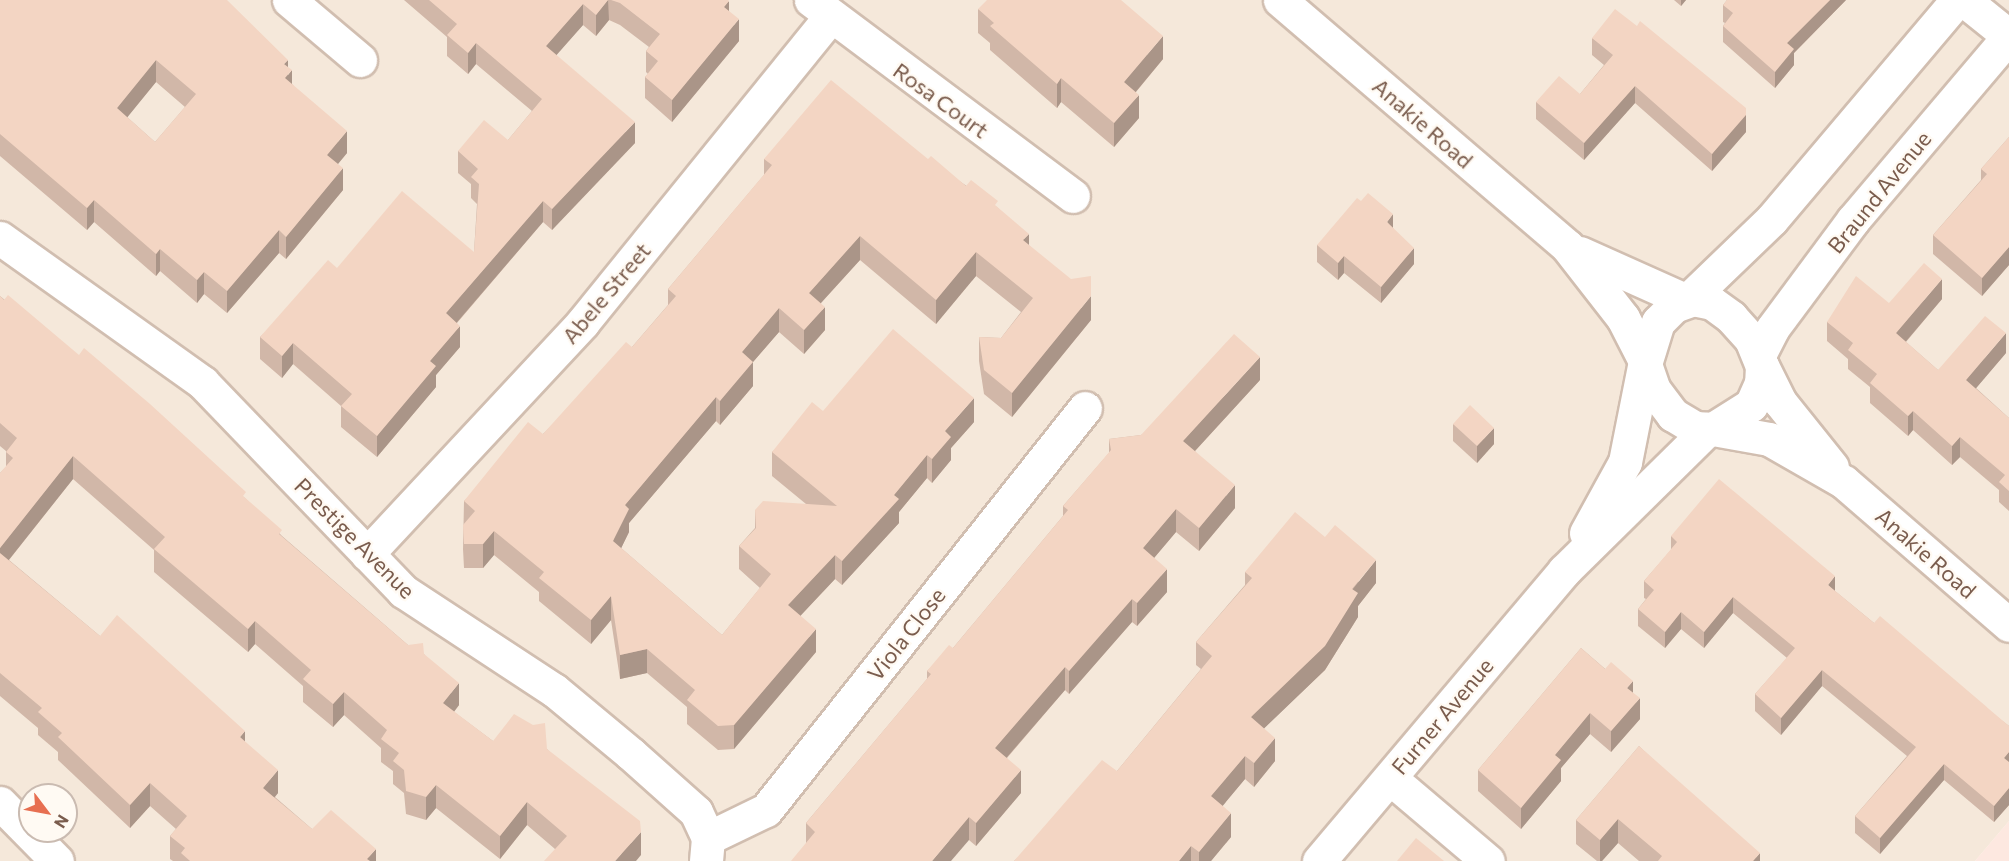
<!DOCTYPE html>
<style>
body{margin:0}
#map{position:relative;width:2009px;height:861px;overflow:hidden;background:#fdf6ec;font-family:Commissioner,sans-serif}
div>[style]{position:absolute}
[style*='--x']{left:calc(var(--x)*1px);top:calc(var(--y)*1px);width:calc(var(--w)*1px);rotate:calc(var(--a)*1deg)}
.residential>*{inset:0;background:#f5e8da}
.commercial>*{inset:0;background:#fde8e0}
.roads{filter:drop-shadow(2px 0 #d1beb0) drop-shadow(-2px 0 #d1beb0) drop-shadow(0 2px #d1beb0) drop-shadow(0 -2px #d1beb0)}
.street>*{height:33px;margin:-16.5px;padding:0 16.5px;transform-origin:16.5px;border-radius:16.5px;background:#fff}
.secondary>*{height:33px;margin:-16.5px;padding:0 16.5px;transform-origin:16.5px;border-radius:16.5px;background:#fff}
.wall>*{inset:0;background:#d1b7a8}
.shaded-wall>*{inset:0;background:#aa9588}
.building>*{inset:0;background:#f3d5c3}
span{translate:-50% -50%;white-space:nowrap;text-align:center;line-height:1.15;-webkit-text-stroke:4.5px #fffaf3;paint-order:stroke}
.street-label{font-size:22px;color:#7a5c4d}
.north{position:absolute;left:18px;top:783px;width:60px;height:60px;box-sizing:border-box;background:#fffaf3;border:2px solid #cabbb1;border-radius:50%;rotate:122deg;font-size:16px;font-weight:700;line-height:24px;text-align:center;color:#7a5c4d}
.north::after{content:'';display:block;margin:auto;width:21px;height:27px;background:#e76f51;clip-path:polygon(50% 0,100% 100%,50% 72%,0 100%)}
</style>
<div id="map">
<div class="residential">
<div style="clip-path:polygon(evenodd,0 0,2009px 0,2009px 821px,1975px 861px,0 861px,0 0,30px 795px,66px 795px,66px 831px,30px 831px,30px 795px)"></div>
</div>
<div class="commercial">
<div style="clip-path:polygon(2009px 821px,2009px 861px,1975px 861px)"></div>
</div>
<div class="roads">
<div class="street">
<div style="--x:289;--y:0;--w:93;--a:40.2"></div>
<div style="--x:811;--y:0;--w:327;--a:36.8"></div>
<div style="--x:0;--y:238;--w:249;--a:35.5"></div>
<div style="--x:203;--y:383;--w:289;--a:46.1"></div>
<div style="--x:403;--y:591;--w:181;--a:33.3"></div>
<div style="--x:554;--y:690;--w:100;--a:39.7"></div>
<div style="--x:631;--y:754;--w:87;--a:41.7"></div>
<div style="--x:696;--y:812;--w:29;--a:65"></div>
<div style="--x:708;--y:838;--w:23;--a:95"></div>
<div style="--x:367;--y:554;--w:317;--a:-47"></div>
<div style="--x:583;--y:322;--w:391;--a:-51"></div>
<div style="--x:1390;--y:778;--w:128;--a:40.3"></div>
<div style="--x:0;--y:803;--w:81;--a:45.5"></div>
<div style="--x:708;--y:838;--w:64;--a:-25.8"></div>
<div style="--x:766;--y:810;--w:513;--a:-51.57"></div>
</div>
<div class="secondary">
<div style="--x:1280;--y:0;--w:378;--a:40.6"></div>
<div style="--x:1567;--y:246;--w:91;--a:52.1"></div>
<div style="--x:1623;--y:318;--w:46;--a:62.9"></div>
<div style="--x:1964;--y:0;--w:58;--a:38.7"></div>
<div style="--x:1580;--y:253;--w:115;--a:24.1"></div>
<div style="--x:1689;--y:299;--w:115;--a:-43.9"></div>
<div style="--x:1772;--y:219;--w:287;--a:-49.8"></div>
<div style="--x:1693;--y:299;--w:19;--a:12"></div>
<div style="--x:1712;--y:303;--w:24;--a:36"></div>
<div style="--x:1731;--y:317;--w:30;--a:48"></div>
<div style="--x:1751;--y:339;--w:29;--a:68"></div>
<div style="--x:1762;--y:366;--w:17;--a:93"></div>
<div style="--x:1761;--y:383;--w:24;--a:114"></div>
<div style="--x:1751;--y:405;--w:45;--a:147.7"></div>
<div style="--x:1713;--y:429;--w:18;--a:-177"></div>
<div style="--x:1695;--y:428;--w:26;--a:-149"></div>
<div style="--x:1673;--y:415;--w:31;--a:-127"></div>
<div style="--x:1654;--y:390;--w:28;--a:-109"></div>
<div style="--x:1645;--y:364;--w:44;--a:-72.8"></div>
<div style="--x:1658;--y:322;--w:23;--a:-45"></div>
<div style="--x:1674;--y:306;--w:20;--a:-20"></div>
<div style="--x:1759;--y:355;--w:29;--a:-63"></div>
<div style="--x:1772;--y:329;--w:136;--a:-53.4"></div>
<div style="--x:1853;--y:220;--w:241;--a:-49.7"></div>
<div style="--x:1762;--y:366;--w:40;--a:63.4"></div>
<div style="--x:1780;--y:402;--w:83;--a:51.3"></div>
<div style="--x:1713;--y:429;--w:57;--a:10.1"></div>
<div style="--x:1769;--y:439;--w:86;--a:29.8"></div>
<div style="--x:1844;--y:482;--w:218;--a:40.9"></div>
<div style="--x:1586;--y:533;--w:81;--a:-61.2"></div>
<div style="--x:1625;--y:462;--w:98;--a:-78.8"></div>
<div style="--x:1319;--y:861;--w:380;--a:-49.8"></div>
<div style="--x:1564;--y:571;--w:202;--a:-44.6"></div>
</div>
</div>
<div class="wall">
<div style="clip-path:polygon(evenodd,0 0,292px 84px,347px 153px,338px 164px,343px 190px,286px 259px,279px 253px,227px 313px,204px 294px,197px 303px,160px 271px,156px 276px,94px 222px,87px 230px,0 156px,0 0,156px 82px,185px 107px,155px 142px,127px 117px,156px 82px)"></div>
<div style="clip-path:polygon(404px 0,728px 0,729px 11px,739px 41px,672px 122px,645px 98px,645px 77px,648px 74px,646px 72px,646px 51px,649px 47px,620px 25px,609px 20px,596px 36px,583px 25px,556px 55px,635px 143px,552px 230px,543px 222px,457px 323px,460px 347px,436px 375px,436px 387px,377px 457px,341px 427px,341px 406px,293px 364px,282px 378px,260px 359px,260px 337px,337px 268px,474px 252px,477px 204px,471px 198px,471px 184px,458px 173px,458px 151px,508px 140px,532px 111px,476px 64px,468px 74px,447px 56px,447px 37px)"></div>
<div style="clip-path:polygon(1674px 0,1686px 0,1681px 6px)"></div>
<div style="clip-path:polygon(1727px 0,1846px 0,1794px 53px,1794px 65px,1775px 88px,1723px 42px,1723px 26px,1725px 23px,1723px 22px,1723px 5px)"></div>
<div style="clip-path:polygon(978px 9px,1163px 59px,1136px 92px,1139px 118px,1114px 147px,1061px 102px,1057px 108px,990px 50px,990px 43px,978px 33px)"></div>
<div style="clip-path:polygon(1592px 38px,1746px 132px,1712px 171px,1635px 103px,1584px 160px,1536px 119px,1536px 102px,1580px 94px,1604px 65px,1592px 55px)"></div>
<div style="clip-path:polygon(2009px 137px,2009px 265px,1982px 296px,1933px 254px,1933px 235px,1981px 180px,1981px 169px)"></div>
<div style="clip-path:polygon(764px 159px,928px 159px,998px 208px,1091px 320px,1012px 417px,984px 394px,979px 361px,979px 337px,1001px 338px,1021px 312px,976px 276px,936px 324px,860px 260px,821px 303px,825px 330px,804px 354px,779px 332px,753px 362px,753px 386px,720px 425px,716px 421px,629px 523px,629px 532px,621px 548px,722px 635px,760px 588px,739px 569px,739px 546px,755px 528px,755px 510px,806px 504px,772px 476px,772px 452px,823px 411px,974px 422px,951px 448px,951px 460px,932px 483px,927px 478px,899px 512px,899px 523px,842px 585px,835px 579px,800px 616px,816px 652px,734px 749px,718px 750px,687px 724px,687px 707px,647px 673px,620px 679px,611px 620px,591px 644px,539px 601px,539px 592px,494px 555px,483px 568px,464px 568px,463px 549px,464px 501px,543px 434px,632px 347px,668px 305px,668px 289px,764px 175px)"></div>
<div style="clip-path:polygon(1393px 228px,1414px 264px,1381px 303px,1344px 273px,1338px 280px,1317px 262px,1317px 245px)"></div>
<div style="clip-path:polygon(0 296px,246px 499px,282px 536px,408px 645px,424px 654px,459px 705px,454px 712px,493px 741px,547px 749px,641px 855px,555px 849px,527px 825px,500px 859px,436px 808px,426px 820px,406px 814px,404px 793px,393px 784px,393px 771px,381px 762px,381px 748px,344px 715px,333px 727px,303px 702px,303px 686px,255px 644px,248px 652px,154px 572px,154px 550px,73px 479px,9px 560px,100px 636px,245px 742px,278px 793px,275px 797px,312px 829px,376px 861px,173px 861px,170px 859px,170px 836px,176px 829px,150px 806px,130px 828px,58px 760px,58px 752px,38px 735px,38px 728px,0 696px,0 473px,6px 467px,6px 451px,0 446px)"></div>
<div style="clip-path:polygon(1942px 299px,1906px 342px,1938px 370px,2006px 353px,1976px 388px,2009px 418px,2009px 511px,1999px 502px,1999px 490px,1960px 457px,1952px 465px,1913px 430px,1908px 436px,1870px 403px,1870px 387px,1848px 369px,1848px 359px,1827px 341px,1827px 322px,1889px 303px)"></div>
<div style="clip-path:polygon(1260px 380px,1195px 451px,1235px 508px,1199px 551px,1176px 532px,1154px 558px,1167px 592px,1137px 626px,1132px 622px,1069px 694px,1065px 690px,1007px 758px,1021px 793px,976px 846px,969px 840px,806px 843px,806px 823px,927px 679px,927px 671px,953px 648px,1063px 516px,1063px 506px,1109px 453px,1109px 439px,1141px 435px)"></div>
<div style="clip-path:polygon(1453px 424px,1494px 444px,1477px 463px,1453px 441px)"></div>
<div style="clip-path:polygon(1671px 536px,1835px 591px,1874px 623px,2009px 726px,2009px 805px,1994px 822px,1944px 780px,1880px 854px,1855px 833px,1855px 816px,1907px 756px,1822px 686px,1781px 735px,1755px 711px,1755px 694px,1787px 658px,1733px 613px,1704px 648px,1681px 629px,1665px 648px,1638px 626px,1638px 609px,1646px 599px,1644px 598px,1644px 581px,1671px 550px)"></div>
<div style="clip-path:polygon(1245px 572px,1376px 583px,1358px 606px,1358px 617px,1325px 670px,1264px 728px,1275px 761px,1254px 787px,1245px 779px,1222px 806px,1231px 837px,1211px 861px,1014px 861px,1117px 771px,1201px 669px,1196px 665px,1196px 642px,1245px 585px)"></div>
<div style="clip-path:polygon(1581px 648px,1633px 693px,1640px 719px,1611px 752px,1590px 734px,1561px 768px,1561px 781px,1521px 829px,1478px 791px,1478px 770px)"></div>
<div style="clip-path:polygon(1639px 746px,1760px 861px,1639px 861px,1618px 843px,1602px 861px,1597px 861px,1576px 844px,1576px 820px)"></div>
</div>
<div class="shaded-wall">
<div style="clip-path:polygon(608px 0,609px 20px,596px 36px,596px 15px)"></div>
<div style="clip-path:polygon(1681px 0,1686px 0,1681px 6px)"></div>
<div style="clip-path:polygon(1830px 0,1846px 0,1794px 53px,1794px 65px,1775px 88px,1775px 72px,1787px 43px)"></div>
<div style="clip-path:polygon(729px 1px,729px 22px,724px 7px)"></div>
<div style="clip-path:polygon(583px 4px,583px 25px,546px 67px,546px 46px)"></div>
<div style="clip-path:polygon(739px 19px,739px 41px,672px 122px,672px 100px)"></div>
<div style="clip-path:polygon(1163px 36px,1163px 59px,1124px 106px,1124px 82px)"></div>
<div style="clip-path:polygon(476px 43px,476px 64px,468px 74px,468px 53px)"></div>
<div style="clip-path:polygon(156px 60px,156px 82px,117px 130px,117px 108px)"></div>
<div style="clip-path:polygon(288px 60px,288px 75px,292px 70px,292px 92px,285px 100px,284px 64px)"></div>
<div style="clip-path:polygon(1061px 78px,1061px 102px,1057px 108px,1057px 84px)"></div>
<div style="clip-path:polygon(1635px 86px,1635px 103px,1584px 160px,1584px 143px)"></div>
<div style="clip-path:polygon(1139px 95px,1139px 118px,1114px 147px,1114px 123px)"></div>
<div style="clip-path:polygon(1746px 108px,1746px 132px,1712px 171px,1712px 154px)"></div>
<div style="clip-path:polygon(635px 122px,635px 143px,552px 230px,552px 209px)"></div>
<div style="clip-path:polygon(347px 131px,347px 153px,327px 177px,327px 155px)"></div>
<div style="clip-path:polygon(343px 168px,343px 190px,286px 259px,286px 237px)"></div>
<div style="clip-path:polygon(94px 200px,94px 222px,87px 230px,87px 208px)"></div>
<div style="clip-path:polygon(543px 201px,543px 222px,446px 335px,446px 313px)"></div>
<div style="clip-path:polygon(1393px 214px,1393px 231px,1387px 222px)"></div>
<div style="clip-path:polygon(279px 230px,279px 253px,227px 313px,227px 291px)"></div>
<div style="clip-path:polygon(1029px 234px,1029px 258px,1023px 240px)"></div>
<div style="clip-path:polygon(860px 236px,860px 260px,809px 316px,809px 293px)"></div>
<div style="clip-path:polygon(2009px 247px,2009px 265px,1982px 296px,1982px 278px)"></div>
<div style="clip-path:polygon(1414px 248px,1414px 264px,1381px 303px,1381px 287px)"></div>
<div style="clip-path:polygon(160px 249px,160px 271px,156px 276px,156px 254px)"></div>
<div style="clip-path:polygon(976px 252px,976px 276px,936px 324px,936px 300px)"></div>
<div style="clip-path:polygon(1344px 256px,1344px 273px,1338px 280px,1338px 263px)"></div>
<div style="clip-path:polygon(204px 272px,204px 294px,197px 303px,197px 280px)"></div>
<div style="clip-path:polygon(1942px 279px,1942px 299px,1896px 353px,1896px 333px)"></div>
<div style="clip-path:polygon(1091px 296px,1091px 320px,1012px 417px,1012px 393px)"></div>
<div style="clip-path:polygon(825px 307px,825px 330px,804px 354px,804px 330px)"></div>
<div style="clip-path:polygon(779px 308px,779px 332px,753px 362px,753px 386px,720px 425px,720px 401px,742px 352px)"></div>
<div style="clip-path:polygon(460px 326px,460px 347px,436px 375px,436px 387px,377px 457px,377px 436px,430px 361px)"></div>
<div style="clip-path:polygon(2006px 333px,2006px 353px,1966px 400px,1966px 380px)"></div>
<div style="clip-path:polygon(293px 343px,293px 364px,282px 378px,282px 356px)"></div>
<div style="clip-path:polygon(1260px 357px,1260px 380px,1183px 464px,1183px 441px)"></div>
<div style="clip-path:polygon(716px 397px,716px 421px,629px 523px,629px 532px,613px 565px,613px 541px,625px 505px)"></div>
<div style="clip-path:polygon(974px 398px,974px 422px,951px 448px,951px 460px,932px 483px,932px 459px,945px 431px)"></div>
<div style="clip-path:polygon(1913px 411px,1913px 430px,1908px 436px,1908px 416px)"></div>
<div style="clip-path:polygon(1494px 428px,1494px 444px,1477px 463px,1477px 446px)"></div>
<div style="clip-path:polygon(1960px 437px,1960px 457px,1952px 465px,1952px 446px)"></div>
<div style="clip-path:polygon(927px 455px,927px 478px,899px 512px,899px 523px,842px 585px,842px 561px,894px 495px)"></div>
<div style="clip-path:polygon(73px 456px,73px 479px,0 571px,0 548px)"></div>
<div style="clip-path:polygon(1235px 485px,1235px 508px,1199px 551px,1199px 528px)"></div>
<div style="clip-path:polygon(1176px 509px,1176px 532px,1143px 571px,1143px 548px)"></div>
<div style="clip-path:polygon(494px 531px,494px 555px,483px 568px,483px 544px)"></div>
<div style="clip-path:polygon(835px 555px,835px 579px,788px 629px,788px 605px)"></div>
<div style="clip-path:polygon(1376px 560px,1376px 583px,1358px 606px,1358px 617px,1325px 670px,1251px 741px,1251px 717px)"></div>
<div style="clip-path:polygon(1167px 569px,1167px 592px,1137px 626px,1137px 603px)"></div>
<div style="clip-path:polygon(1835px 576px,1835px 593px,1828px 585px)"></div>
<div style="clip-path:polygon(611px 596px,611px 620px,591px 644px,591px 620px)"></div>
<div style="clip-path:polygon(1733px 597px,1733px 613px,1704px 648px,1704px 632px)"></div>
<div style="clip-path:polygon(1132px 599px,1132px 622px,1069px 694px,1069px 671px)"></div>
<div style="clip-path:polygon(1681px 612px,1681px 629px,1665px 648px,1665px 632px)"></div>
<div style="clip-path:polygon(255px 621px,255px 644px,248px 652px,248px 629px)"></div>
<div style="clip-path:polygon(816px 629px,816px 652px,734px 749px,734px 725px)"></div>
<div style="clip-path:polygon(647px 649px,647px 673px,620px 679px,620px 655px)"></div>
<div style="clip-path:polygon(1065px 667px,1065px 690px,995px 771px,995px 748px)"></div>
<div style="clip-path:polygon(1822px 670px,1822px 686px,1781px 735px,1781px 718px)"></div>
<div style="clip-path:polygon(1633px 681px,1633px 702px,1627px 688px)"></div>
<div style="clip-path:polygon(459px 683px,459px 705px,443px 726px,443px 703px)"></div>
<div style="clip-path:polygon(344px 692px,344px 715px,333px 727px,333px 704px)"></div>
<div style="clip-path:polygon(1640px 698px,1640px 719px,1611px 752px,1611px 731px)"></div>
<div style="clip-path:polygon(1590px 713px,1590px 734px,1561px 768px,1561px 781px,1521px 829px,1521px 808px,1555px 755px)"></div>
<div style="clip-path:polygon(245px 731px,245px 754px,240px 737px)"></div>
<div style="clip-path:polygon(1275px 738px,1275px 761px,1254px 787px,1254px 763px)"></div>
<div style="clip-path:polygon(2009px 752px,2009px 769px,2004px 758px)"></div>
<div style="clip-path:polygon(1245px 756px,1245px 779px,1211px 820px,1211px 796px)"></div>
<div style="clip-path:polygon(1944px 764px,1944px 780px,1880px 854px,1880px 838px)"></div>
<div style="clip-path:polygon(278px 770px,278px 793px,263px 811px,263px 788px)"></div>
<div style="clip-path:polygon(1021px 770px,1021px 793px,976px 846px,976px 823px)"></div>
<div style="clip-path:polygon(150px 783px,150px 806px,130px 828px,130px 805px)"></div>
<div style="clip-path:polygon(436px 785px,436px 808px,426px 820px,426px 797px)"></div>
<div style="clip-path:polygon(2009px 788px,2009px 805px,1994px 822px,1994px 806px)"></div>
<div style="clip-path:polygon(527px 802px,527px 825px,500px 859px,500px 836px)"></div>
<div style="clip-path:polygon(1231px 813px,1231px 837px,1211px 861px,1199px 861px,1199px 852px)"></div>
<div style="clip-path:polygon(969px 817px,969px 840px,951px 861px,932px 861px)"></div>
<div style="clip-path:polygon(1618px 819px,1618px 843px,1602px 861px,1600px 861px,1600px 840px)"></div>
<div style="clip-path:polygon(641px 832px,641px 855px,636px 861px,615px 861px)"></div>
<div style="clip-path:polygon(1191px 846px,1191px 861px,1179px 861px)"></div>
<div style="clip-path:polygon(376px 849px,376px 861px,367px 861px,367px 859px)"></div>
<div style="clip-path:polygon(1760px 853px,1760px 861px,1753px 861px)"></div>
</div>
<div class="building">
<div style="clip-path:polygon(evenodd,0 0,227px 0,288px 60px,284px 64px,292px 70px,285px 78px,347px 131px,327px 155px,343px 168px,286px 237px,279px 230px,227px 291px,204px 272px,197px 280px,160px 249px,156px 254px,94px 200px,87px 208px,0 134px,0 0,156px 60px,196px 94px,155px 142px,117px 108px,156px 60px)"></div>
<div style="clip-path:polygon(429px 0,608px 0,596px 15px,583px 4px,546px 46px,635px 122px,552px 209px,543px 201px,446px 313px,460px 326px,430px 361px,436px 366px,377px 436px,341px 406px,352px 394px,293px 343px,282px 356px,260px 337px,328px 260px,337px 268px,402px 191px,474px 252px,479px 184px,471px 177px,478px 169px,458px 151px,484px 120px,508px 140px,542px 99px,476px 43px,468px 53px,447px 35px,457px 24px)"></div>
<div style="clip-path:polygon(611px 0,728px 0,729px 1px,724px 7px,739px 19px,672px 100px,645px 77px,658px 61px,646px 51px,660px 34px,620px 3px)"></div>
<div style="clip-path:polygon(987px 0,1121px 0,1163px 36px,1124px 82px,1139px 95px,1114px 123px,1061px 78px,1057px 84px,990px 26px,994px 23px,978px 9px)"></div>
<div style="clip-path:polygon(1727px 0,1830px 0,1787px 43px,1794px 49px,1775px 72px,1723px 26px,1733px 13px,1723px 5px)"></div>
<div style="clip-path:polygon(1615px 9px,1637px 26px,1640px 21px,1746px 108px,1746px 115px,1712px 154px,1635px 86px,1584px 143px,1536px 102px,1559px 76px,1580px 94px,1613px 55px,1592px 38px)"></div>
<div style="clip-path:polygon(831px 80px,928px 159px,931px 156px,966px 186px,971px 180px,998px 201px,995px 205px,1029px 234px,1023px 240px,1071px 279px,1091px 276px,1091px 296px,1012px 393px,984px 370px,979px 337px,1001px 338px,1033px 298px,976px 252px,936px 300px,860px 236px,809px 293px,825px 307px,804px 330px,779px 308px,742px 352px,753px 362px,720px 401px,716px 397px,625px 505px,629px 509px,613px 541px,722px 635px,771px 574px,739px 546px,756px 528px,755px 510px,763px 501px,837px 506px,772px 452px,812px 402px,823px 411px,893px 329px,974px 398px,945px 431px,951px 437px,932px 459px,927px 455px,894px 495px,899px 499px,842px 561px,835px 555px,788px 605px,816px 629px,734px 725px,718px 726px,687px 700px,695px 690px,647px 649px,620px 655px,611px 596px,591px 620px,539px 578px,544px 572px,494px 531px,483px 544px,464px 544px,463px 525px,475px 511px,464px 501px,528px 422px,543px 434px,626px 342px,632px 347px,676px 296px,668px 289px,772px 165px,764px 159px)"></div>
<div style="clip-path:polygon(2009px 137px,2009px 247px,1982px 278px,1933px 235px,1987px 174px,1981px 169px)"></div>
<div style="clip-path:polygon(1368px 193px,1393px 214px,1387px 222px,1414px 248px,1381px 287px,1344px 256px,1338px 263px,1317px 245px,1357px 198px,1361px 201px)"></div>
<div style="clip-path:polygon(1924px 263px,1942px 279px,1896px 333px,1938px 370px,1985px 316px,2006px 333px,1966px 380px,2009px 418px,2009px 491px,1999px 482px,2005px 475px,1960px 437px,1952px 446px,1913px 411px,1908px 416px,1870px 383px,1877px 374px,1848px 350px,1853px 343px,1827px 322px,1856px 276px,1889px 303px)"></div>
<div style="clip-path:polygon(8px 295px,79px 355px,84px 348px,150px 404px,246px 492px,243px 496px,282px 530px,279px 534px,408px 645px,423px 643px,424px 654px,459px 683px,443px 703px,493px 741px,514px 714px,533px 725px,545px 723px,547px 749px,640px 821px,641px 832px,615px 861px,544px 861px,567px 836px,527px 802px,500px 836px,436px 785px,426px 797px,406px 791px,404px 770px,393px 761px,399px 753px,381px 739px,387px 730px,344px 692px,333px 704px,303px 679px,311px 670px,255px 621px,248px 629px,154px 549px,165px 537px,73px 456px,0 548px,0 473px,13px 458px,6px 452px,17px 438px,0 423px,0 296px,4px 300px)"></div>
<div style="clip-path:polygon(1234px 334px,1260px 357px,1183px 441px,1235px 485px,1199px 528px,1176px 509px,1143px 548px,1167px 569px,1137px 603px,1132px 599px,1069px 671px,1065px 667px,995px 748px,1021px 770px,976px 823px,969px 817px,932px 861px,791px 861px,815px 832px,806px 823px,931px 674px,927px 671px,949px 645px,953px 648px,1068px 510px,1063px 506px,1111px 450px,1109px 439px,1141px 435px)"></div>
<div style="clip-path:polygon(1470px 405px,1494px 428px,1477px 446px,1453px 424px)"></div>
<div style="clip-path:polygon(1719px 479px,1835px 576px,1828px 585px,1874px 623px,1880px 616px,2009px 726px,2009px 752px,2004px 758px,2009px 762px,2009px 788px,1994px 806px,1944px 764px,1880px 838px,1855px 816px,1916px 747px,1822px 670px,1781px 718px,1755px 694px,1795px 648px,1733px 597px,1704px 632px,1681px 612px,1665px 632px,1638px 609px,1654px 590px,1644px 581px,1677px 542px,1671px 536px)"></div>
<div style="clip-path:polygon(1295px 512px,1325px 537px,1335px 525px,1376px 560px,1352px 589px,1358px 593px,1325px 646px,1251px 717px,1275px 738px,1254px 763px,1245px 756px,1211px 796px,1231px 813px,1199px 852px,1191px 846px,1179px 861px,1014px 861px,1102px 760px,1117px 771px,1212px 656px,1196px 642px,1252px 578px,1245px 572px)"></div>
<div style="clip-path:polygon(0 553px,100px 636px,117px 615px,245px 731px,240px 737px,278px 770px,263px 788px,312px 829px,331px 810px,376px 849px,367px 859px,370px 861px,190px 861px,181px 853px,185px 848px,170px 836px,187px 816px,150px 783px,130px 805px,58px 737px,62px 733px,38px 712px,42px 708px,0 673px)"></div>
<div style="clip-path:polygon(1581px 648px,1605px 669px,1611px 662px,1633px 681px,1627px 688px,1640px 698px,1611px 731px,1590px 713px,1555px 755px,1561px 760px,1521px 808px,1478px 770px)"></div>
<div style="clip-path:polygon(1639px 746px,1760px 853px,1753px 861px,1658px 861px,1662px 856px,1618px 819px,1600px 840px,1576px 820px)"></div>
<div style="clip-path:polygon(1416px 838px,1444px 861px,1397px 861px)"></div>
</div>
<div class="street-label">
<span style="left:941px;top:100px;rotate:36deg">Rosa Court</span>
<span style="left:1423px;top:123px;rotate:41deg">Anakie Road</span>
<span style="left:1879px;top:192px;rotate:-51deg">Braund Avenue</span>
<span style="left:606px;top:293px;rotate:-50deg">Abele Street</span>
<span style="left:355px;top:538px;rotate:45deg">Prestige Avenue</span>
<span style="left:1926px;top:553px;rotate:41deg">Anakie Road</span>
<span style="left:906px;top:634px;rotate:-52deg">Viola Close</span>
<span style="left:1442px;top:716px;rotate:-50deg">Furner Avenue</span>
</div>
<div class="north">N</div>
</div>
